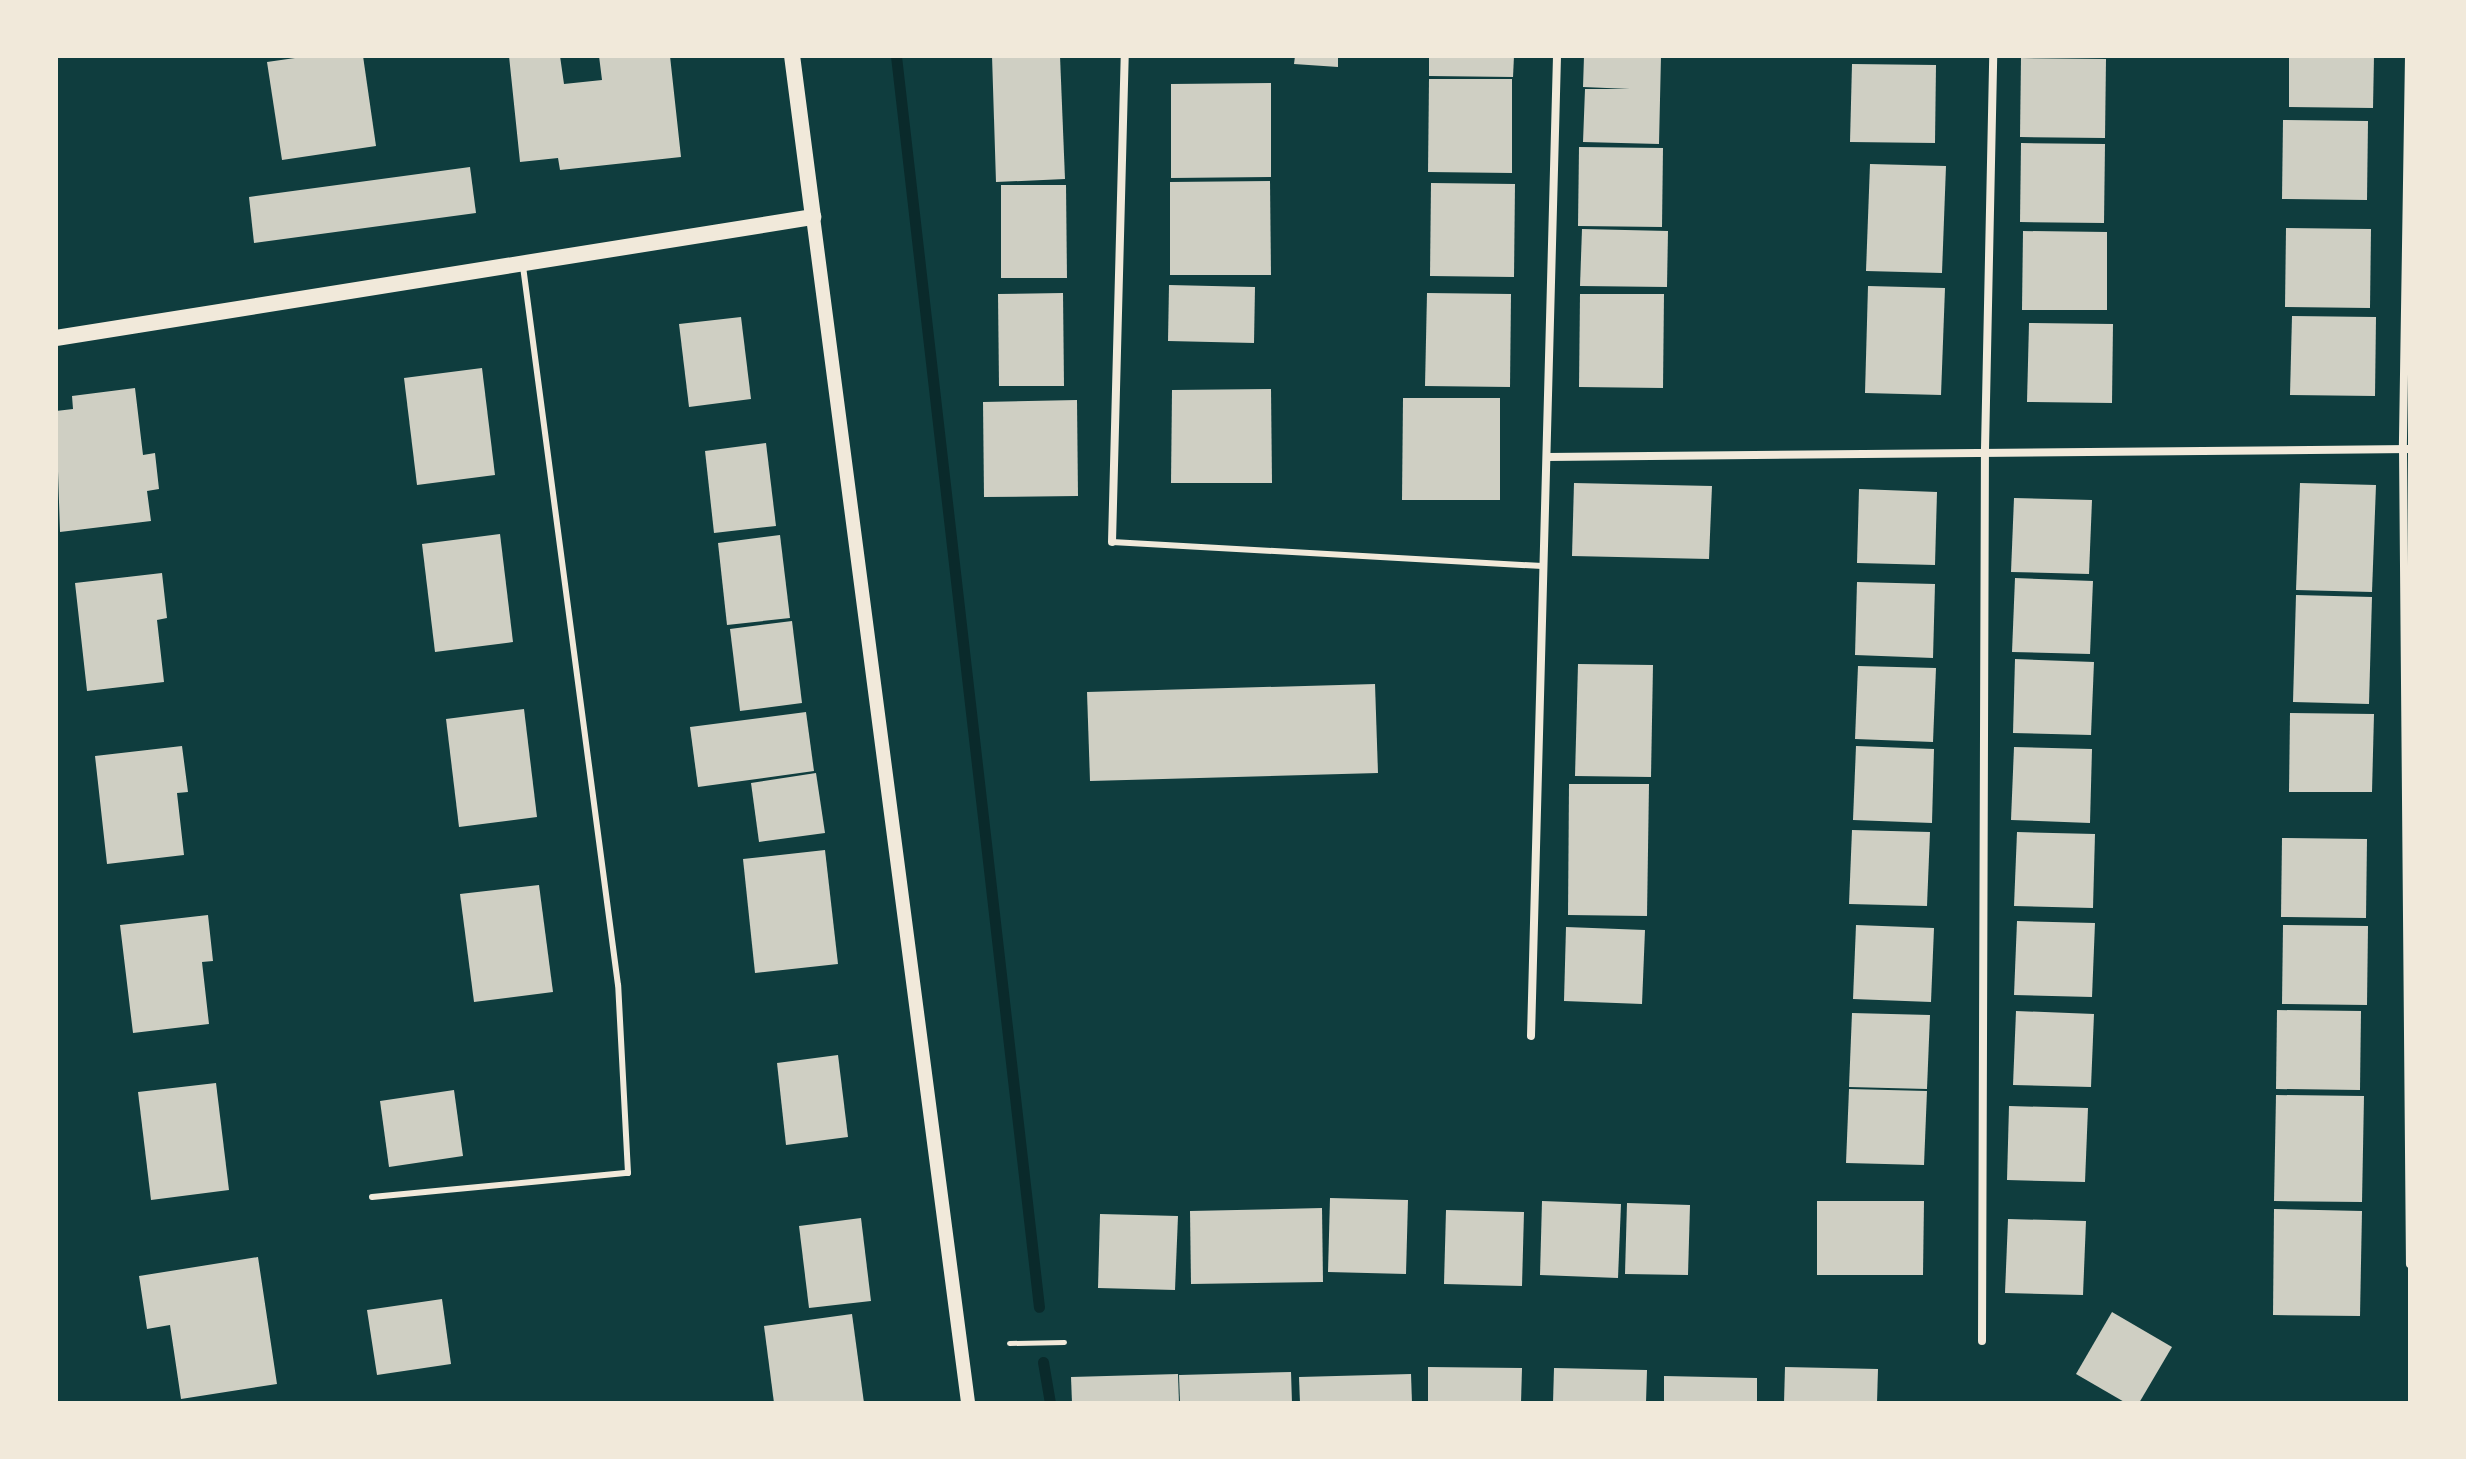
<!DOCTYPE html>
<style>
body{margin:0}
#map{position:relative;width:2466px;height:1459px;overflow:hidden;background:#0f3d3e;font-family:Barlow,sans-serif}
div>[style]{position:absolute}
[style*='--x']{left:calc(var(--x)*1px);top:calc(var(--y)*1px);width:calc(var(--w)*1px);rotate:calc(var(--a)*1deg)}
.stream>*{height:11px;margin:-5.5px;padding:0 5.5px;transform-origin:5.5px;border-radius:5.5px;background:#0a2a2b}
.building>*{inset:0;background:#cfcfc3}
.path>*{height:5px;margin:-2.5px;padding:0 2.5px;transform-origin:2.5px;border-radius:2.5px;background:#f1e9da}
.service>*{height:6px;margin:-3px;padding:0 3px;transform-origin:3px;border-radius:3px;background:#f1e9da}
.minor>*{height:8px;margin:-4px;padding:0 4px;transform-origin:4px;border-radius:4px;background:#f1e9da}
.tertiary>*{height:14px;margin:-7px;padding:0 7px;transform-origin:7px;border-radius:7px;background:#f1e9da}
.secondary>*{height:16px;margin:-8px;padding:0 8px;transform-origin:8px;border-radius:8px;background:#f1e9da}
span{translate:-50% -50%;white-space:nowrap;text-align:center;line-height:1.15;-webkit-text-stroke:6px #f1e9da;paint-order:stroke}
.frame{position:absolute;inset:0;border:58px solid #f1e9da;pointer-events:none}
</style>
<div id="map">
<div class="stream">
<div style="--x:896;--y:56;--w:1259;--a:83.48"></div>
<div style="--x:1043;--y:1362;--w:42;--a:80.3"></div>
</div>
<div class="building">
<div style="clip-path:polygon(309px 56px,363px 56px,376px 146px,282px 160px,267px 62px)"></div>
<div style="clip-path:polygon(509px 56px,560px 56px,564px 84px,602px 80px,599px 56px,670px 56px,681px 157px,560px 170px,558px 158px,520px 162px)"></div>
<div style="clip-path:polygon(992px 56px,1060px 56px,1065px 179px,996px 182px)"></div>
<div style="clip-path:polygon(1295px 56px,1338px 56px,1338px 67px,1294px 64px)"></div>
<div style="clip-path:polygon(1429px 56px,1514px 56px,1513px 77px,1429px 76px)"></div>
<div style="clip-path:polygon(1584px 56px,1661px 56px,1659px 144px,1583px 142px,1585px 89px,1630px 89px,1583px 87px)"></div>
<div style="clip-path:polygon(2289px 56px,2374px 56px,2373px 108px,2289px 107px)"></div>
<div style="clip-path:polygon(2021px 58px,2106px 59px,2105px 138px,2020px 137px)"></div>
<div style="clip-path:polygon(1852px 64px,1936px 65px,1935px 143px,1850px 142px)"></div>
<div style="clip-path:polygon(1429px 79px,1512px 79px,1512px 173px,1428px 172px)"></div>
<div style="clip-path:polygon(1271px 83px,1271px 177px,1171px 178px,1171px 84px)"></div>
<div style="clip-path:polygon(2283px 120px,2368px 121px,2367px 200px,2282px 199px)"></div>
<div style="clip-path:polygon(2021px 143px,2105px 144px,2104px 223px,2020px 222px)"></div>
<div style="clip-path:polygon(1579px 147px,1663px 148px,1662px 227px,1578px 226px)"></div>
<div style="clip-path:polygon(1870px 164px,1946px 166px,1942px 273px,1866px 271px)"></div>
<div style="clip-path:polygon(470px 167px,476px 213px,254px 243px,249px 197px)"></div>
<div style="clip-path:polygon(1270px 181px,1271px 275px,1170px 275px,1170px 182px)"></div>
<div style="clip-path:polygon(1431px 183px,1515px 184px,1514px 277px,1430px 276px)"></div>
<div style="clip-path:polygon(1001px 185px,1066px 185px,1067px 278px,1001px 278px)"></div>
<div style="clip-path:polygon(2286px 228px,2371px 229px,2370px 308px,2285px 307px)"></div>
<div style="clip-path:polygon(1582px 229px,1668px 231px,1667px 287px,1580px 286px)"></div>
<div style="clip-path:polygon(2023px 231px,2107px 232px,2107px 310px,2022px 310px)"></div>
<div style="clip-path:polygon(1169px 285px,1255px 287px,1254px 343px,1168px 341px)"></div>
<div style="clip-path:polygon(1868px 286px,1945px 288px,1941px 395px,1865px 393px)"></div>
<div style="clip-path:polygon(1063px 293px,1064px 386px,999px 386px,998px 294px)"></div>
<div style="clip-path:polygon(1427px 293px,1511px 294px,1510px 387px,1425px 386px)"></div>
<div style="clip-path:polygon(1580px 294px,1664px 294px,1663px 388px,1579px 387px)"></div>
<div style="clip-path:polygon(2292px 316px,2376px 317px,2375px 396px,2290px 395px)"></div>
<div style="clip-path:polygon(741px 317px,751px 399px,689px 407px,679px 324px)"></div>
<div style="clip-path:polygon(2029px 323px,2113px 324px,2112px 403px,2027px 402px)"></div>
<div style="clip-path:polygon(482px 368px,495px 475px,417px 485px,404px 378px)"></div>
<div style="clip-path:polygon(135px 388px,143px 455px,155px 453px,159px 489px,147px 491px,151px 521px,60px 532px,56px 411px,73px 409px,72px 396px)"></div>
<div style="clip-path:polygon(1271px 389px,1272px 483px,1171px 483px,1172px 390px)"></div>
<div style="clip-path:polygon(1403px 398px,1500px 398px,1500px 500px,1402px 500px)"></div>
<div style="clip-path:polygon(1077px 400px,1078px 496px,984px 497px,983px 402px)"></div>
<div style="clip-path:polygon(766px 443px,776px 526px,714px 533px,705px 451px)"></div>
<div style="clip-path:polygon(1574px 483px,1712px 486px,1709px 559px,1572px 556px)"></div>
<div style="clip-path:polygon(2300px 483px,2376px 485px,2372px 592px,2296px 590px)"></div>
<div style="clip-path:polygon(1859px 489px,1937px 492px,1935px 565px,1857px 563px)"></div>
<div style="clip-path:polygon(2014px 498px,2092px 500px,2089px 574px,2011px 572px)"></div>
<div style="clip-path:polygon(500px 534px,513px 642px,435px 652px,422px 544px)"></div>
<div style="clip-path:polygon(780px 535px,790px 618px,727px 625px,718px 543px)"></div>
<div style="clip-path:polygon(162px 573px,167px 618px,157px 620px,164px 682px,87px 691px,75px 583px)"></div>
<div style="clip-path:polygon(2015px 578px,2093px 581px,2090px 654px,2012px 652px)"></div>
<div style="clip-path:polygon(1857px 582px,1935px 584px,1933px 658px,1855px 655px)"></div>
<div style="clip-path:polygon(2296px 595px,2372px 597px,2369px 704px,2293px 702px)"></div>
<div style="clip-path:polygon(792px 621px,802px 703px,740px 711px,730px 629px)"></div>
<div style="clip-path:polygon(2015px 659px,2094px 662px,2091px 735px,2013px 733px)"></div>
<div style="clip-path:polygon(1578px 664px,1653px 665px,1651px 777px,1575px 776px)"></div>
<div style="clip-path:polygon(1858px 666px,1936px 668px,1933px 742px,1855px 739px)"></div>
<div style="clip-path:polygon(1375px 684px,1378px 773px,1090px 781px,1087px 692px)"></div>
<div style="clip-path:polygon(524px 709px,537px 817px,459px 827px,446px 719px)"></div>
<div style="clip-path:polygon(806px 712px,814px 771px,698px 787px,690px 727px)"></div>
<div style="clip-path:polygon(2290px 713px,2374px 714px,2372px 792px,2289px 792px)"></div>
<div style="clip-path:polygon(182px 746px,188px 792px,177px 793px,184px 855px,107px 864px,95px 756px)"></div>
<div style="clip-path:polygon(1856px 746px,1934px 749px,1932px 823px,1853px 820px)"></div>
<div style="clip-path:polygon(2014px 747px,2092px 749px,2090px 823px,2011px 820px)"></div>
<div style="clip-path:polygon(816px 773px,825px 833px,759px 842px,751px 783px)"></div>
<div style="clip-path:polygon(1569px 784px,1649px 784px,1647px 916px,1568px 915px)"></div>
<div style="clip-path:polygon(1852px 830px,1930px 832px,1927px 906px,1849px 904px)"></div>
<div style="clip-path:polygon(2017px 832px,2095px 834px,2093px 908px,2014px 906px)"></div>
<div style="clip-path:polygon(2282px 838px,2367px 839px,2366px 918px,2281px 917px)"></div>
<div style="clip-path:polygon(825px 850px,838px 964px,755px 973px,743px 859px)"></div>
<div style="clip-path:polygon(539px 885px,553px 992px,474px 1002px,460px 894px)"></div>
<div style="clip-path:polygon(208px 915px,213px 961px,202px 962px,209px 1024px,133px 1033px,120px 925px)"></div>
<div style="clip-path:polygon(2017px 921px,2095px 923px,2092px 997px,2014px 995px)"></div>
<div style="clip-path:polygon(1856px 925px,1934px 928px,1931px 1002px,1853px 999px)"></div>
<div style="clip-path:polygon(2283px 925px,2368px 926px,2367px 1005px,2282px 1004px)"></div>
<div style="clip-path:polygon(1566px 927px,1645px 930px,1642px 1004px,1564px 1001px)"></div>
<div style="clip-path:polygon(2277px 1010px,2361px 1011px,2360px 1090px,2276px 1089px)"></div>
<div style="clip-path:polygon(2016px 1011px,2094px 1014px,2091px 1087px,2013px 1085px)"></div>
<div style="clip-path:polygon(1852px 1013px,1930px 1015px,1927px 1089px,1849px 1087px)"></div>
<div style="clip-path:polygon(838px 1055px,848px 1137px,786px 1145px,777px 1063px)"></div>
<div style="clip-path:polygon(216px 1083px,229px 1190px,151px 1200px,138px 1092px)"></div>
<div style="clip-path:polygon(1849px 1089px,1927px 1091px,1924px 1165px,1846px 1163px)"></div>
<div style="clip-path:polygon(454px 1090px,463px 1156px,389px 1167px,380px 1101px)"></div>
<div style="clip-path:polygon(2276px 1095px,2364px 1096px,2362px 1202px,2274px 1201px)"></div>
<div style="clip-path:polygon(2009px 1106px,2088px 1108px,2085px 1182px,2007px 1180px)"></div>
<div style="clip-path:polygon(1330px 1198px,1408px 1200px,1406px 1274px,1328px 1272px)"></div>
<div style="clip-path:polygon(1542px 1201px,1621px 1204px,1618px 1278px,1540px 1275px)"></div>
<div style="clip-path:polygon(1817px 1201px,1924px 1201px,1923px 1275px,1817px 1275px)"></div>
<div style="clip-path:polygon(1627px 1203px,1690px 1205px,1688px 1275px,1625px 1274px)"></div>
<div style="clip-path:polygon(1322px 1208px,1323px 1282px,1191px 1284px,1190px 1211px)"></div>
<div style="clip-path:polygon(2274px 1209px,2362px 1211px,2360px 1316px,2273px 1315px)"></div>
<div style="clip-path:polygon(1446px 1210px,1524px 1212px,1522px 1286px,1444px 1284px)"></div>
<div style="clip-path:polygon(1100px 1214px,1178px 1216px,1175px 1290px,1098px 1288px)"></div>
<div style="clip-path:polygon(861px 1218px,871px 1301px,809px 1308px,799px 1226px)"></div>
<div style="clip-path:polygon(2008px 1219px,2086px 1221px,2083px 1295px,2005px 1293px)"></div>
<div style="clip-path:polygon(258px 1257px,277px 1384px,181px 1399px,170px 1325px,147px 1329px,139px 1276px)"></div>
<div style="clip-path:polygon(442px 1299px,451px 1364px,377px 1375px,367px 1310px)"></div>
<div style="clip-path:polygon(2112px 1312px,2172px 1347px,2139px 1403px,2126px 1403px,2076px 1374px)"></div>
<div style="clip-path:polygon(852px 1314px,864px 1403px,774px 1403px,764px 1326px)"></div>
<div style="clip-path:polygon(1428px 1367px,1522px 1368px,1521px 1403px,1428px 1403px)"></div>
<div style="clip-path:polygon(1785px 1367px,1878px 1369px,1877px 1403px,1784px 1403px)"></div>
<div style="clip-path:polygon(1554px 1368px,1647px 1370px,1646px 1403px,1553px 1403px)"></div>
<div style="clip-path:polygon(1291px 1372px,1292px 1403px,1180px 1403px,1179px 1375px)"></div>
<div style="clip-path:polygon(1178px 1374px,1179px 1403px,1072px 1403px,1071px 1377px)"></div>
<div style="clip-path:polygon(1411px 1374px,1412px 1403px,1300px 1403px,1299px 1377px)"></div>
<div style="clip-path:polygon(1664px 1376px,1757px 1378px,1757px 1403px,1664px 1403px)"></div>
</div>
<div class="path">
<div style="--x:1009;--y:1343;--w:55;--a:-1"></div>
</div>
<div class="service">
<div style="--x:1112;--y:542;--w:431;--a:3.2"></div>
<div style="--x:372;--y:1197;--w:257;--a:-5.4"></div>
<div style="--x:628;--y:1173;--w:188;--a:-93"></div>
<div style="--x:618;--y:985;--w:725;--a:-97.53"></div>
</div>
<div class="minor">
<div style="--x:2409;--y:56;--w:393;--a:90.9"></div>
<div style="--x:2403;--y:449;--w:815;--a:89.51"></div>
<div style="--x:1547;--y:457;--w:863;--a:-0.53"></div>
<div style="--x:1112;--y:542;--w:486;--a:-88.5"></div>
<div style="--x:1531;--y:1036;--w:980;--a:-88.48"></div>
<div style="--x:1982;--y:1341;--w:892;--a:-89.81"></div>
<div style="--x:1985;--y:449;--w:393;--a:-88.8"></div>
</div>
<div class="tertiary">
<div style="--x:813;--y:217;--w:1196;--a:82.55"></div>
</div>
<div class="secondary">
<div style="--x:56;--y:338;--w:767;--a:-9.08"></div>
<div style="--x:813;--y:217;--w:162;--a:-97.4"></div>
</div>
<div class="frame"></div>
</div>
